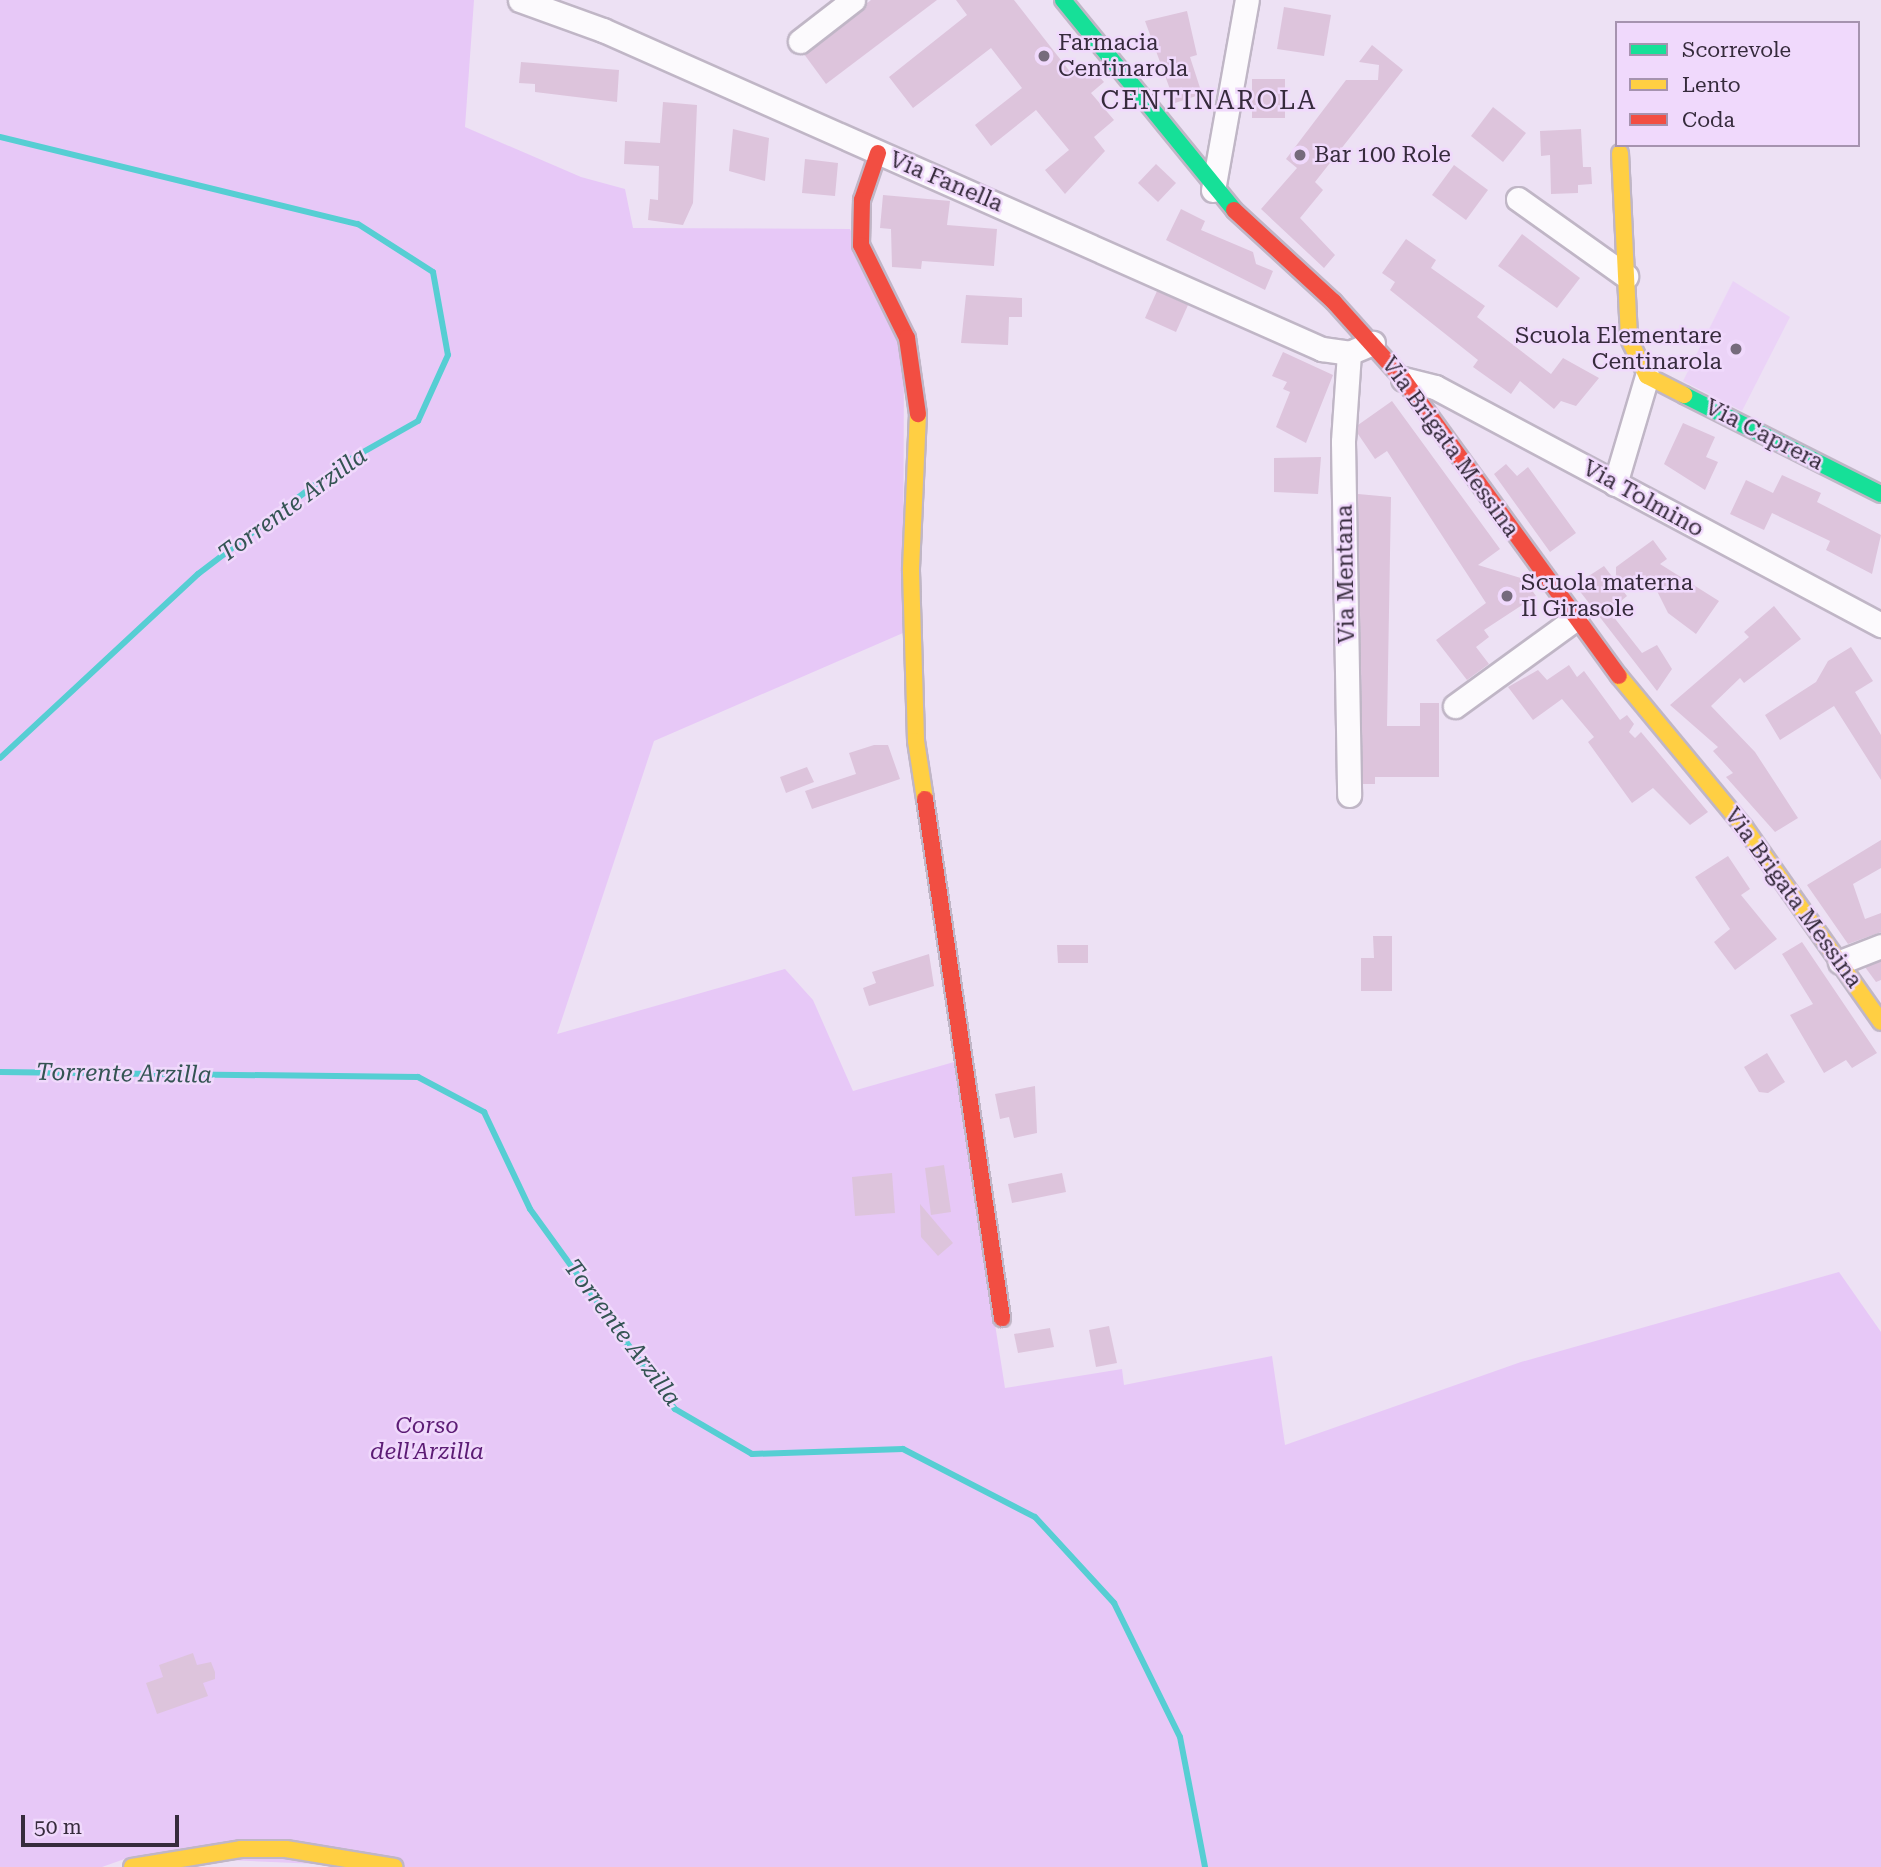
<!DOCTYPE html>
<style>
body{margin:0}
#map{position:relative;width:1881px;height:1867px;overflow:hidden;background:#ede1f4;font-family:"Roboto Serif",serif}
div>[style]{position:absolute}
[style*='--x']{left:calc(var(--x)*1px);top:calc(var(--y)*1px);width:calc(var(--w)*1px);rotate:calc(var(--a)*1deg)}
.built>*{inset:0;background:#ebd3f7}
.green>*{inset:0;background:#e7c8f7}
.stream>*{height:6px;margin:-3px;padding:0 3px;transform-origin:3px;border-radius:3px;background:#56ced3}
.building>*{inset:0;background:#ddc4dc}
.roads{filter:drop-shadow(2px 0 #c0b6c6) drop-shadow(-2px 0 #c0b6c6) drop-shadow(0 2px #c0b6c6) drop-shadow(0 -2px #c0b6c6)}
.street>*{height:23px;margin:-11.5px;padding:0 11.5px;transform-origin:11.5px;border-radius:11.5px;background:#fcfafd}
.fast>*{height:16px;margin:-8px;padding:0 8px;transform-origin:8px;border-radius:8px;background:#16e098}
.slow>*{height:16px;margin:-8px;padding:0 8px;transform-origin:8px;border-radius:8px;background:#ffcf43}
.jam>*{height:16px;margin:-8px;padding:0 8px;transform-origin:8px;border-radius:8px;background:#f24e42}
.dots>*{width:19px;height:19px;translate:-50% -50%;box-sizing:border-box;border:4px solid #f0d9fc;border-radius:50%}
span{translate:-50% -50%;white-space:nowrap;text-align:center;line-height:1.15;-webkit-text-stroke:5px #f0d9fc;paint-order:stroke}
.poi-label{font-size:23px;color:#362b3c}
.left{translate:0 -50%;text-align:left}
.right{translate:-100% -50%;text-align:right}
.street-label{font-size:23px;color:#362b3c}
.park-label{font-size:23px;color:#5c1c75;font-style:italic}
.water-label{font-size:24px;color:#345453;font-style:italic}
.quarter-label{font-size:26px;color:#362b3c;letter-spacing:2px}
.legend{position:absolute;left:1615px;top:21px;width:245px;height:126px;box-sizing:border-box;background:#f0d9fc;border:2px solid #a693af;margin:0;padding:9px 12px;list-style:none;font-size:21px;color:#362b3c}
.legend li{display:flex;align-items:center;gap:14px;height:35px}
.legend b{width:35px;border:2px solid #a693af}
.scale{position:absolute;left:21px;top:1815px;width:158px;height:32px;box-sizing:border-box;border:4px solid #362b3c;border-top:0;padding-left:9px;font-size:21px;line-height:24px;white-space:nowrap;color:#362b3c;-webkit-text-stroke:5px #f0d9fc;paint-order:stroke}
</style>
<div id="map">
<div class="built">
<div style="clip-path:polygon(1733px 281px,1790px 317px,1742px 411px,1683px 381px)"></div>
</div>
<div class="green">
<div style="clip-path:polygon(0 0,474px 0,465px 127px,581px 177px,625px 189px,633px 228px,850px 229px,904px 352px,903px 633px,654px 741px,557px 1034px,785px 969px,813px 1000px,853px 1091px,954px 1062px,1005px 1388px,1122px 1369px,1124px 1385px,1272px 1356px,1285px 1445px,1521px 1362px,1839px 1272px,1881px 1332px,1881px 1867px,386px 1867px,133px 1856px,102px 1867px,0 1867px)"></div>
</div>
<div class="stream">
<div style="--x:0;--y:137;--w:368;--a:13.7"></div>
<div style="--x:358;--y:224;--w:89;--a:32.6"></div>
<div style="--x:433;--y:272;--w:84;--a:79.8"></div>
<div style="--x:448;--y:355;--w:72;--a:114.4"></div>
<div style="--x:418;--y:421;--w:87;--a:150.5"></div>
<div style="--x:342;--y:464;--w:181;--a:142.6"></div>
<div style="--x:198;--y:574;--w:270;--a:137.1"></div>
<div style="--x:0;--y:1072;--w:418;--a:0.7"></div>
<div style="--x:418;--y:1077;--w:75;--a:27.9"></div>
<div style="--x:484;--y:1112;--w:107;--a:64.6"></div>
<div style="--x:530;--y:1209;--w:247;--a:54.1"></div>
<div style="--x:675;--y:1409;--w:89;--a:30.3"></div>
<div style="--x:752;--y:1454;--w:151;--a:-1.9"></div>
<div style="--x:903;--y:1449;--w:148;--a:27.3"></div>
<div style="--x:1035;--y:1517;--w:117;--a:47.4"></div>
<div style="--x:1114;--y:1603;--w:149;--a:63.8"></div>
<div style="--x:1180;--y:1737;--w:132;--a:79.1"></div>
</div>
<div class="building">
<div style="clip-path:polygon(871px 0,937px 0,826px 84px,804px 54px)"></div>
<div style="clip-path:polygon(956px 0,1014px 0,1071px 73px,1087px 63px,1104px 82px,1091px 93px,1114px 120px,1094px 137px,1105px 151px,1065px 194px,1045px 170px,1069px 150px,1036px 110px,991px 146px,975px 125px,1022px 88px,991px 48px,913px 108px,889px 77px,967px 15px)"></div>
<div style="clip-path:polygon(1284px 7px,1331px 15px,1324px 56px,1277px 49px)"></div>
<div style="clip-path:polygon(1187px 11px,1197px 55px,1190px 57px,1202px 94px,1175px 103px,1145px 21px)"></div>
<div style="clip-path:polygon(1372px 45px,1403px 70px,1315px 182px,1323px 190px,1300px 218px,1335px 255px,1324px 268px,1261px 209px,1297px 168px,1286px 159px,1346px 80px,1378px 80px,1379px 65px,1359px 62px)"></div>
<div style="clip-path:polygon(521px 62px,619px 70px,617px 102px,535px 92px,535px 84px,519px 83px)"></div>
<div style="clip-path:polygon(1252px 79px,1285px 79px,1285px 118px,1252px 118px)"></div>
<div style="clip-path:polygon(663px 102px,697px 105px,693px 203px,683px 225px,648px 220px,650px 199px,658px 200px,659px 166px,624px 164px,625px 141px,660px 143px)"></div>
<div style="clip-path:polygon(1493px 107px,1526px 133px,1503px 162px,1471px 136px)"></div>
<div style="clip-path:polygon(733px 129px,769px 138px,765px 181px,729px 171px)"></div>
<div style="clip-path:polygon(1581px 129px,1583px 167px,1591px 167px,1592px 184px,1578px 185px,1578px 193px,1551px 194px,1550px 155px,1541px 156px,1540px 131px)"></div>
<div style="clip-path:polygon(805px 159px,838px 163px,835px 196px,802px 193px)"></div>
<div style="clip-path:polygon(1156px 164px,1176px 183px,1158px 202px,1138px 183px)"></div>
<div style="clip-path:polygon(1454px 165px,1488px 190px,1466px 220px,1432px 195px)"></div>
<div style="clip-path:polygon(883px 195px,950px 201px,947px 225px,997px 229px,994px 266px,922px 261px,921px 269px,892px 267px,891px 229px,880px 228px)"></div>
<div style="clip-path:polygon(1181px 209px,1205px 221px,1201px 230px,1253px 252px,1256px 264px,1273px 271px,1265px 290px,1166px 240px)"></div>
<div style="clip-path:polygon(1522px 234px,1580px 278px,1557px 308px,1498px 266px)"></div>
<div style="clip-path:polygon(1406px 239px,1436px 260px,1431px 268px,1485px 306px,1477px 317px,1551px 374px,1563px 358px,1599px 378px,1576px 406px,1561px 401px,1554px 409px,1520px 381px,1511px 394px,1473px 367px,1478px 360px,1390px 290px,1395px 282px,1382px 273px)"></div>
<div style="clip-path:polygon(1157px 291px,1188px 305px,1176px 332px,1145px 318px)"></div>
<div style="clip-path:polygon(966px 295px,1022px 298px,1022px 317px,1009px 317px,1008px 345px,961px 343px)"></div>
<div style="clip-path:polygon(1283px 352px,1333px 375px,1306px 443px,1276px 427px,1290px 392px,1283px 389px,1287px 382px,1272px 376px)"></div>
<div style="clip-path:polygon(1392px 401px,1500px 549px,1478px 565px,1524px 579px,1536px 596px,1484px 630px,1489px 637px,1476px 647px,1489px 664px,1467px 680px,1436px 640px,1486px 603px,1387px 451px,1375px 459px,1358px 434px,1358px 425px)"></div>
<div style="clip-path:polygon(1683px 423px,1715px 437px,1706px 457px,1718px 462px,1705px 490px,1664px 464px)"></div>
<div style="clip-path:polygon(1321px 457px,1318px 494px,1274px 492px,1274px 458px)"></div>
<div style="clip-path:polygon(1506px 464px,1517px 476px,1528px 467px,1576px 533px,1550px 552px,1494px 474px)"></div>
<div style="clip-path:polygon(1782px 475px,1821px 493px,1817px 502px,1881px 535px,1872px 574px,1826px 550px,1830px 541px,1772px 513px,1764px 530px,1730px 514px,1746px 480px,1773px 493px)"></div>
<div style="clip-path:polygon(1358px 494px,1391px 497px,1387px 726px,1420px 726px,1420px 703px,1439px 703px,1439px 777px,1375px 777px,1375px 784px,1363px 784px)"></div>
<div style="clip-path:polygon(1653px 540px,1667px 559px,1660px 564px,1719px 601px,1696px 634px,1668px 613px,1651px 579px,1636px 590px,1616px 575px,1616px 567px)"></div>
<div style="clip-path:polygon(1604px 566px,1627px 596px,1609px 611px,1642px 653px,1657px 645px,1672px 669px,1657px 691px,1575px 585px)"></div>
<div style="clip-path:polygon(1774px 606px,1801px 639px,1744px 683px,1740px 678px,1711px 706px,1755px 752px,1798px 818px,1775px 832px,1726px 777px,1733px 773px,1713px 751px,1718px 747px,1670px 705px,1749px 637px,1744px 632px)"></div>
<div style="clip-path:polygon(1851px 647px,1873px 681px,1855px 692px,1881px 735px,1881px 780px,1834px 706px,1780px 740px,1765px 715px,1816px 682px,1828px 661px)"></div>
<div style="clip-path:polygon(1569px 665px,1577px 677px,1584px 671px,1620px 720px,1627px 715px,1634px 724px,1629px 732px,1635px 738px,1641px 732px,1708px 812px,1690px 825px,1653px 788px,1632px 803px,1588px 742px,1594px 737px,1562px 699px,1533px 720px,1508px 687px,1538px 670px,1547px 680px)"></div>
<div style="clip-path:polygon(874px 745px,888px 745px,900px 779px,812px 809px,805px 791px,856px 774px,849px 753px)"></div>
<div style="clip-path:polygon(807px 767px,814px 782px,786px 793px,780px 777px)"></div>
<div style="clip-path:polygon(1881px 840px,1881px 868px,1853px 884px,1865px 919px,1881px 913px,1881px 932px,1848px 944px,1807px 885px)"></div>
<div style="clip-path:polygon(1728px 856px,1750px 889px,1741px 895px,1777px 939px,1735px 970px,1714px 942px,1730px 929px,1695px 877px)"></div>
<div style="clip-path:polygon(1373px 936px,1392px 936px,1392px 991px,1361px 991px,1361px 958px,1374px 958px)"></div>
<div style="clip-path:polygon(1802px 942px,1877px 1053px,1852px 1068px,1846px 1060px,1824px 1073px,1790px 1015px,1813px 1004px,1782px 954px)"></div>
<div style="clip-path:polygon(1057px 945px,1088px 945px,1088px 963px,1058px 963px)"></div>
<div style="clip-path:polygon(929px 954px,934px 986px,869px 1006px,863px 988px,876px 983px,872px 972px)"></div>
<div style="clip-path:polygon(1881px 961px,1881px 980px,1876px 982px,1865px 967px)"></div>
<div style="clip-path:polygon(1767px 1053px,1785px 1082px,1768px 1093px,1759px 1092px,1744px 1067px)"></div>
<div style="clip-path:polygon(1035px 1086px,1037px 1133px,1014px 1138px,1009px 1117px,1000px 1119px,995px 1094px)"></div>
<div style="clip-path:polygon(944px 1165px,951px 1212px,931px 1215px,925px 1168px)"></div>
<div style="clip-path:polygon(892px 1173px,895px 1213px,855px 1216px,852px 1177px)"></div>
<div style="clip-path:polygon(1062px 1173px,1066px 1192px,1012px 1203px,1008px 1184px)"></div>
<div style="clip-path:polygon(920px 1204px,953px 1243px,938px 1256px,921px 1237px)"></div>
<div style="clip-path:polygon(1109px 1326px,1117px 1363px,1096px 1367px,1089px 1330px)"></div>
<div style="clip-path:polygon(1050px 1328px,1054px 1347px,1018px 1353px,1014px 1334px)"></div>
<div style="clip-path:polygon(193px 1653px,197px 1665px,211px 1662px,215px 1672px,215px 1679px,203px 1683px,208px 1696px,157px 1714px,146px 1683px,163px 1677px,159px 1665px)"></div>
</div>
<div class="roads">
<div class="street">
<div style="--x:520;--y:0;--w:88;--a:19.9"></div>
<div style="--x:603;--y:30;--w:787;--a:23.93"></div>
<div style="--x:1322;--y:349;--w:27;--a:8"></div>
<div style="--x:1349;--y:353;--w:26;--a:-23"></div>
<div style="--x:800;--y:41;--w:67;--a:-37.7"></div>
<div style="--x:1213;--y:190;--w:193;--a:-79.9"></div>
<div style="--x:1518;--y:199;--w:133;--a:35.5"></div>
<div style="--x:1349;--y:353;--w:89;--a:93.9"></div>
<div style="--x:1343;--y:442;--w:353;--a:89"></div>
<div style="--x:1403;--y:379;--w:33;--a:14"></div>
<div style="--x:1435;--y:387;--w:506;--a:28.09"></div>
<div style="--x:1615;--y:484;--w:113;--a:-73.5"></div>
<div style="--x:1455;--y:706;--w:150;--a:-36"></div>
<div style="--x:1840;--y:962;--w:44;--a:-21.3"></div>
</div>
<div class="fast">
<div style="--x:1063;--y:0;--w:271;--a:50.8"></div>
<div style="--x:1684;--y:395;--w:220;--a:26.7"></div>
</div>
<div class="slow">
<div style="--x:1620;--y:153;--w:186;--a:87.2"></div>
<div style="--x:1629;--y:339;--w:41;--a:64.1"></div>
<div style="--x:1647;--y:376;--w:42;--a:27.2"></div>
<div style="--x:918;--y:414;--w:157;--a:92.6"></div>
<div style="--x:911;--y:571;--w:170;--a:88.3"></div>
<div style="--x:916;--y:741;--w:59;--a:81.2"></div>
<div style="--x:1619;--y:676;--w:196;--a:50.4"></div>
<div style="--x:1744;--y:827;--w:238;--a:54.9"></div>
<div style="--x:132;--y:1867;--w:110;--a:-9.4"></div>
<div style="--x:241;--y:1849;--w:45;--a:0"></div>
<div style="--x:286;--y:1849;--w:110;--a:9.4"></div>
</div>
<div class="jam">
<div style="--x:878;--y:153;--w:50;--a:108.8"></div>
<div style="--x:862;--y:200;--w:45;--a:91.3"></div>
<div style="--x:861;--y:245;--w:104;--a:63.7"></div>
<div style="--x:907;--y:338;--w:77;--a:81.8"></div>
<div style="--x:1234;--y:210;--w:136;--a:42.6"></div>
<div style="--x:1334;--y:302;--w:103;--a:48.1"></div>
<div style="--x:1403;--y:379;--w:367;--a:54"></div>
<div style="--x:925;--y:799;--w:525;--a:81.56"></div>
</div>
</div>
<div class="dots">
<div style="left:1044px;top:56px;background:#766b7c"></div>
<div style="left:1300px;top:155px;background:#766b7c"></div>
<div style="left:1736px;top:349px;background:#766b7c"></div>
<div style="left:1507px;top:596px;background:#766b7c"></div>
</div>
<div class="poi-label">
<span class="left" style="left:1058px;top:56px">Farmacia<br>Centinarola</span>
<span class="left" style="left:1314px;top:155px">Bar 100 Role</span>
<span class="right" style="left:1722px;top:349px">Scuola Elementare<br>Centinarola</span>
<span class="left" style="left:1521px;top:596px">Scuola materna<br>Il Girasole</span>
</div>
<div class="street-label">
<span style="left:946px;top:182px;rotate:23deg">Via Fanella</span>
<span style="left:1764px;top:435px;rotate:27deg">Via Caprera</span>
<span style="left:1450px;top:447px;rotate:54deg">Via Brigata Messina</span>
<span style="left:1643px;top:499px;rotate:29deg">Via Tolmino</span>
<span style="left:1346px;top:574px;rotate:-91deg">Via Mentana</span>
<span style="left:1793px;top:898px;rotate:54deg">Via Brigata Messina</span>
</div>
<div class="park-label">
<span style="left:427px;top:1439px">Corso<br>dell'Arzilla</span>
</div>
<div class="water-label">
<span style="left:293px;top:505px;rotate:-36deg">Torrente Arzilla</span>
<span style="left:124px;top:1074px;rotate:1deg">Torrente Arzilla</span>
<span style="left:622px;top:1333px;rotate:53deg">Torrente Arzilla</span>
</div>
<div class="quarter-label">
<span style="left:1209px;top:101px">CENTINAROLA</span>
</div>
<ul class="legend">
<li><b style="height:9px;background:#16e098"></b>Scorrevole</li>
<li><b style="height:9px;background:#ffcf43"></b>Lento</li>
<li><b style="height:9px;background:#f24e42"></b>Coda</li>
</ul>
<div class="scale">50 m</div>
</div>
